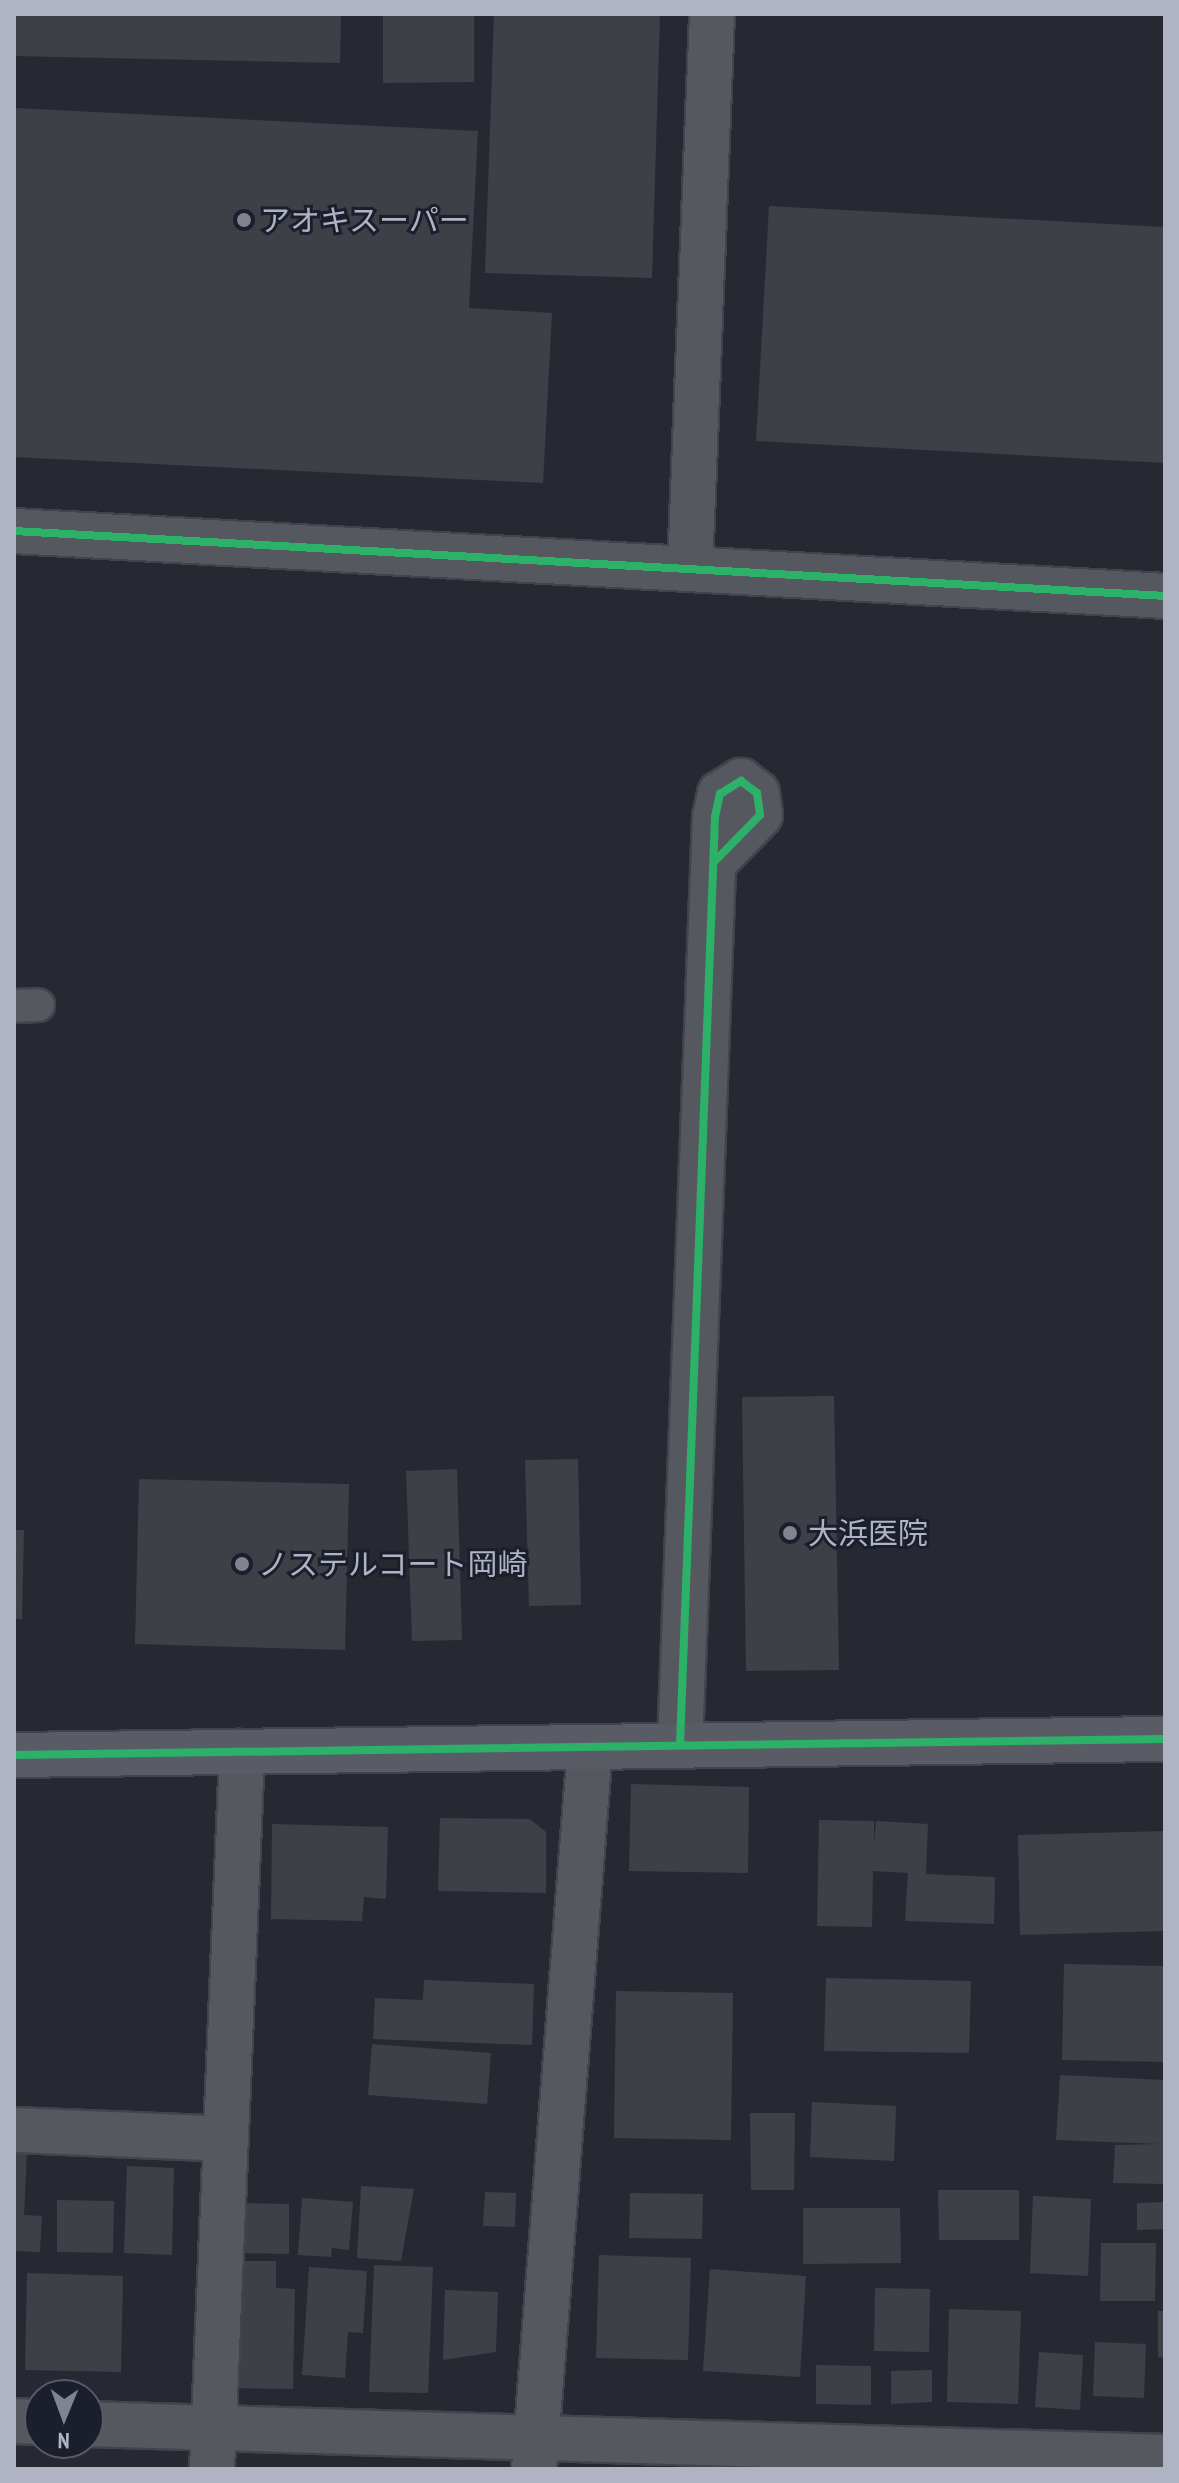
<!DOCTYPE html>
<meta charset="utf-8">
<style>
body{margin:0}
#map{position:relative;width:1179px;height:2483px;overflow:hidden;background:#262932;font-family:"PT Sans Narrow","Noto Sans JP",sans-serif}
div>[style]{position:absolute}
[style*='--x']{left:calc(var(--x)*1px);top:calc(var(--y)*1px);width:calc(var(--w)*1px);rotate:calc(var(--a)*1deg)}
.building>*{inset:0;background:#3e4048}
.roads{filter:drop-shadow(2px 0 #42444b) drop-shadow(-2px 0 #42444b) drop-shadow(0 2px #42444b) drop-shadow(0 -2px #42444b)}
.lane>*{height:32px;margin:-16px;padding:0 16px;transform-origin:16px;border-radius:16px;background:#565860}
.street>*{height:44px;margin:-22px;padding:0 22px;transform-origin:22px;border-radius:22px;background:#565860}
.secondary>*{height:44px;margin:-22px;padding:0 22px;transform-origin:22px;border-radius:22px;background:#5a5c65}
.cycleway>*{height:8px;margin:-4px;padding:0 4px;transform-origin:4px;border-radius:4px;background:#2db169}
.dots>*{width:22px;height:22px;translate:-50% -50%;box-sizing:border-box;border:4px solid #1b1e2b;border-radius:50%}
span{translate:-50% -50%;white-space:nowrap;text-align:center;line-height:1.15;-webkit-text-stroke:6px #1b1e2b;paint-order:stroke}
.poi-label{font-size:30px;color:#b0b3c3}
.left{translate:0 -50%;text-align:left}
.frame{position:absolute;inset:0;border:16px solid #b0b3c3;pointer-events:none}
.north{position:absolute;left:24px;top:2379px;width:80px;height:80px;box-sizing:border-box;background:#1b1e2b;border:2px solid #575a68;border-radius:50%;rotate:181deg;font-size:22px;font-weight:700;line-height:32px;text-align:center;color:#b0b3c3}
.north::after{content:'';display:block;margin:auto;width:28px;height:36px;background:#808390;clip-path:polygon(50% 0,100% 100%,50% 72%,0 100%)}
</style>
<div id="map">
<div class="building">
<div style="clip-path:polygon(14px 14px,341px 14px,340px 63px,14px 56px)"></div>
<div style="clip-path:polygon(383px 14px,474px 14px,474px 82px,383px 83px)"></div>
<div style="clip-path:polygon(494px 14px,660px 14px,652px 278px,485px 273px)"></div>
<div style="clip-path:polygon(14px 108px,478px 131px,469px 308px,552px 313px,543px 483px,14px 457px)"></div>
<div style="clip-path:polygon(769px 206px,1165px 227px,1165px 463px,756px 441px)"></div>
<div style="clip-path:polygon(834px 1396px,839px 1670px,746px 1671px,742px 1397px)"></div>
<div style="clip-path:polygon(578px 1459px,581px 1605px,529px 1606px,525px 1460px)"></div>
<div style="clip-path:polygon(457px 1469px,462px 1640px,412px 1641px,406px 1471px)"></div>
<div style="clip-path:polygon(139px 1479px,349px 1484px,345px 1650px,135px 1644px)"></div>
<div style="clip-path:polygon(14px 1530px,24px 1530px,22px 1619px,14px 1619px)"></div>
<div style="clip-path:polygon(631px 1784px,749px 1787px,748px 1873px,629px 1871px)"></div>
<div style="clip-path:polygon(440px 1818px,530px 1819px,546px 1832px,546px 1893px,438px 1891px)"></div>
<div style="clip-path:polygon(819px 1820px,874px 1821px,874px 1843px,876px 1821px,928px 1824px,926px 1874px,995px 1877px,994px 1924px,905px 1921px,908px 1873px,873px 1871px,872px 1927px,817px 1926px)"></div>
<div style="clip-path:polygon(272px 1824px,388px 1827px,386px 1899px,364px 1897px,362px 1921px,271px 1919px)"></div>
<div style="clip-path:polygon(1165px 1831px,1165px 1931px,1020px 1935px,1018px 1835px)"></div>
<div style="clip-path:polygon(1064px 1964px,1165px 1966px,1165px 2062px,1062px 2060px)"></div>
<div style="clip-path:polygon(826px 1978px,971px 1981px,969px 2053px,824px 2051px)"></div>
<div style="clip-path:polygon(424px 1980px,534px 1984px,532px 2045px,373px 2039px,375px 1998px,423px 2000px)"></div>
<div style="clip-path:polygon(616px 1991px,733px 1993px,731px 2140px,614px 2138px)"></div>
<div style="clip-path:polygon(372px 2044px,491px 2053px,487px 2104px,368px 2095px)"></div>
<div style="clip-path:polygon(1060px 2075px,1165px 2080px,1165px 2184px,1113px 2183px,1115px 2145px,1161px 2144px,1056px 2140px)"></div>
<div style="clip-path:polygon(812px 2102px,896px 2106px,894px 2161px,810px 2157px)"></div>
<div style="clip-path:polygon(750px 2113px,795px 2113px,794px 2190px,751px 2190px)"></div>
<div style="clip-path:polygon(14px 2152px,27px 2152px,24px 2215px,42px 2216px,40px 2252px,14px 2251px)"></div>
<div style="clip-path:polygon(127px 2166px,174px 2168px,172px 2255px,124px 2253px)"></div>
<div style="clip-path:polygon(361px 2186px,414px 2189px,401px 2261px,357px 2258px)"></div>
<div style="clip-path:polygon(938px 2190px,1019px 2190px,1019px 2240px,939px 2240px)"></div>
<div style="clip-path:polygon(485px 2192px,516px 2193px,515px 2227px,483px 2226px)"></div>
<div style="clip-path:polygon(630px 2193px,703px 2194px,702px 2239px,629px 2238px)"></div>
<div style="clip-path:polygon(1033px 2196px,1091px 2199px,1088px 2276px,1030px 2273px)"></div>
<div style="clip-path:polygon(302px 2198px,353px 2202px,349px 2250px,332px 2248px,331px 2257px,298px 2255px)"></div>
<div style="clip-path:polygon(57px 2200px,114px 2201px,113px 2253px,57px 2252px)"></div>
<div style="clip-path:polygon(1165px 2202px,1165px 2229px,1137px 2230px,1137px 2203px)"></div>
<div style="clip-path:polygon(239px 2203px,289px 2204px,289px 2254px,239px 2253px)"></div>
<div style="clip-path:polygon(803px 2208px,900px 2208px,901px 2263px,803px 2264px)"></div>
<div style="clip-path:polygon(1101px 2243px,1156px 2243px,1155px 2301px,1100px 2301px)"></div>
<div style="clip-path:polygon(599px 2255px,691px 2258px,688px 2360px,596px 2358px)"></div>
<div style="clip-path:polygon(230px 2261px,276px 2261px,276px 2288px,295px 2289px,293px 2389px,228px 2388px)"></div>
<div style="clip-path:polygon(374px 2265px,433px 2267px,428px 2393px,369px 2392px)"></div>
<div style="clip-path:polygon(309px 2267px,367px 2271px,363px 2333px,348px 2332px,345px 2378px,302px 2375px)"></div>
<div style="clip-path:polygon(710px 2269px,806px 2276px,800px 2377px,703px 2371px)"></div>
<div style="clip-path:polygon(27px 2273px,123px 2276px,121px 2372px,25px 2370px)"></div>
<div style="clip-path:polygon(875px 2288px,930px 2289px,929px 2352px,874px 2351px)"></div>
<div style="clip-path:polygon(445px 2290px,498px 2292px,496px 2352px,443px 2360px)"></div>
<div style="clip-path:polygon(949px 2309px,1021px 2311px,1018px 2404px,947px 2402px)"></div>
<div style="clip-path:polygon(1158px 2311px,1165px 2311px,1165px 2358px,1158px 2357px)"></div>
<div style="clip-path:polygon(1095px 2342px,1146px 2344px,1144px 2398px,1093px 2396px)"></div>
<div style="clip-path:polygon(1039px 2352px,1083px 2355px,1080px 2410px,1035px 2407px)"></div>
<div style="clip-path:polygon(816px 2365px,871px 2366px,871px 2405px,816px 2404px)"></div>
<div style="clip-path:polygon(932px 2370px,932px 2402px,891px 2404px,891px 2371px)"></div>
</div>
<div class="roads">
<div class="lane">
<div style="--x:14;--y:1006;--w:24;--a:-2"></div>
</div>
<div class="street">
<div style="--x:14;--y:531;--w:1153;--a:3.23"></div>
<div style="--x:690;--y:569;--w:555;--a:-87.73"></div>
<div style="--x:680;--y:1745;--w:929;--a:-87.84"></div>
<div style="--x:715;--y:817;--w:24;--a:-78"></div>
<div style="--x:720;--y:794;--w:25;--a:-32"></div>
<div style="--x:741;--y:781;--w:20;--a:37"></div>
<div style="--x:757;--y:793;--w:22;--a:82"></div>
<div style="--x:760;--y:815;--w:63;--a:134.4"></div>
<div style="--x:14;--y:2130;--w:212;--a:2.4"></div>
<div style="--x:14;--y:2421;--w:26;--a:2"></div>
<div style="--x:88;--y:2424;--w:1078;--a:1.76"></div>
<div style="--x:212;--y:2469;--w:718;--a:-87.6"></div>
<div style="--x:534;--y:2469;--w:724;--a:-85.56"></div>
</div>
<div class="secondary">
<div style="--x:14;--y:1755;--w:1151;--a:-0.8"></div>
</div>
</div>
<div class="cycleway">
<div style="--x:14;--y:531;--w:1153;--a:3.23"></div>
<div style="--x:680;--y:1745;--w:929;--a:-87.84"></div>
<div style="--x:715;--y:817;--w:24;--a:-78"></div>
<div style="--x:720;--y:794;--w:25;--a:-32"></div>
<div style="--x:741;--y:781;--w:20;--a:37"></div>
<div style="--x:757;--y:793;--w:22;--a:82"></div>
<div style="--x:760;--y:815;--w:63;--a:134.4"></div>
<div style="--x:14;--y:1755;--w:1151;--a:-0.8"></div>
</div>
<div class="dots">
<div style="left:244px;top:220px;background:#808390"></div>
<div style="left:790px;top:1533px;background:#808390"></div>
<div style="left:242px;top:1564px;background:#808390"></div>
</div>
<div class="poi-label">
<span class="left" style="left:260px;top:220px">アオキスーパー</span>
<span class="left" style="left:808px;top:1533px">大浜医院</span>
<span class="left" style="left:258px;top:1564px">ノステルコート岡崎</span>
</div>
<div class="frame"></div>
<div class="north">N</div>
</div>
